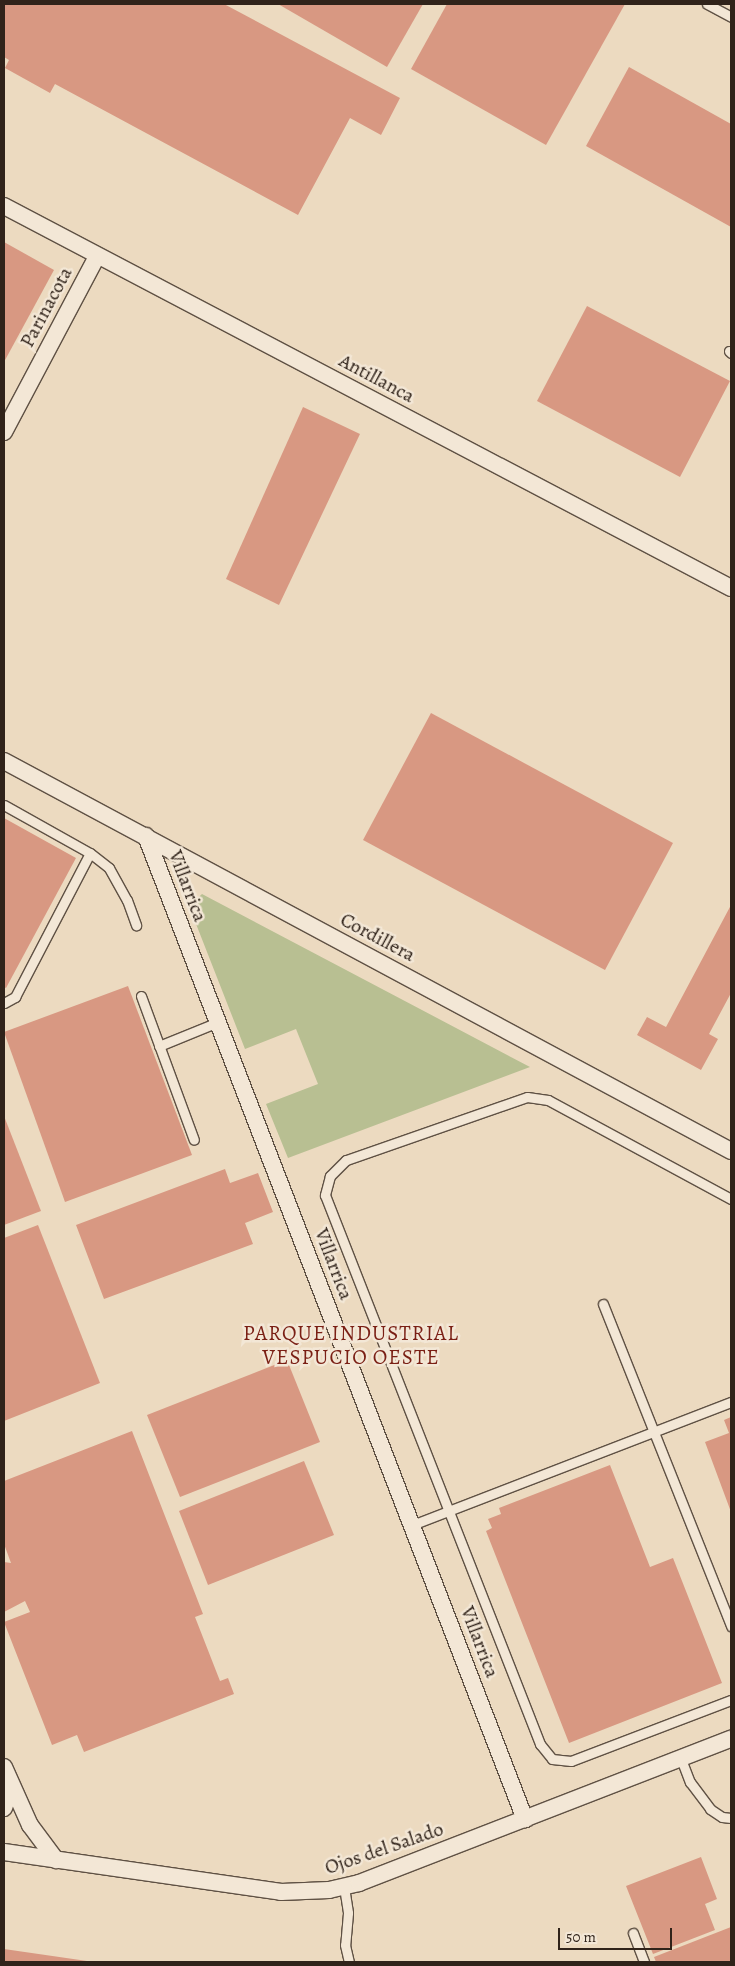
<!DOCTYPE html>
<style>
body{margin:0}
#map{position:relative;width:735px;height:1966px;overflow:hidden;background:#ecdac0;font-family:Alegreya,serif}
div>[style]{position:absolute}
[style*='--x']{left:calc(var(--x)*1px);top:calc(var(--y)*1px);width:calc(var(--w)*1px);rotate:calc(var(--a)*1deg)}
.green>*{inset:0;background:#b8bf92}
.building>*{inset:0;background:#d89882}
.roads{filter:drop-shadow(1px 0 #5f5144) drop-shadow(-1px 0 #5f5144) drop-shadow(0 1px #5f5144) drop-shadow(0 -1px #5f5144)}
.lane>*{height:9px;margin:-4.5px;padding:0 4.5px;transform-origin:4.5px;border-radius:4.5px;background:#f3e7d6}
.street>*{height:16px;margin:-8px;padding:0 8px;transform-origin:8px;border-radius:8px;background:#f3e7d6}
span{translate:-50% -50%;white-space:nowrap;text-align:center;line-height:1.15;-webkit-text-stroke:5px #f3e7d6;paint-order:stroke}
.street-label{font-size:20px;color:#30231a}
.neighbourhood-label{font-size:21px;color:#7a1f14;letter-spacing:1px}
.frame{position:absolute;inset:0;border:5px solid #30231a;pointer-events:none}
.scale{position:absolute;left:558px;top:1928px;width:114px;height:22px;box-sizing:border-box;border:2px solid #30231a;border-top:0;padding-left:6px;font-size:15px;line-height:18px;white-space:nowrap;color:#30231a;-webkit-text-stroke:4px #f3e7d6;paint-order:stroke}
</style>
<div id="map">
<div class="green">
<div style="clip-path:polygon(202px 894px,530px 1067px,288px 1158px,266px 1104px,318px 1084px,296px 1029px,245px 1049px,189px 906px)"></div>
</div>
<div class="building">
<div style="clip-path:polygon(4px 4px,224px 4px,400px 98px,381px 135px,350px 118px,298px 215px,55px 84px,50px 93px,5px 68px,9px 60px,4px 57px)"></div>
<div style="clip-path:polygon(278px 4px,423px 4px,387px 67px)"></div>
<div style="clip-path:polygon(447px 4px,625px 4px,546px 145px,411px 69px)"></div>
<div style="clip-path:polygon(629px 67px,731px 124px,731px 227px,586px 146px)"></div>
<div style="clip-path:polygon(4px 242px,54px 270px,4px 362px)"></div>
<div style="clip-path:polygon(587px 306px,730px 381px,680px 477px,537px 401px)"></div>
<div style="clip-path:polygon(303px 407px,360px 434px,279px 605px,226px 579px)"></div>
<div style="clip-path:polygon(431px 713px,673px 843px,605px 970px,363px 840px)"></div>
<div style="clip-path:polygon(4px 818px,76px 858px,6px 988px,4px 987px)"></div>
<div style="clip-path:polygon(731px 905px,731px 993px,709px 1034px,718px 1039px,701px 1070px,637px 1035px,647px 1017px,666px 1027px)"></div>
<div style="clip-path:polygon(128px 986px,192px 1155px,65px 1202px,4px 1032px)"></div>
<div style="clip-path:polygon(4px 1116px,41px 1211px,4px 1225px)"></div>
<div style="clip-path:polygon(225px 1169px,230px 1183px,258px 1173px,273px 1212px,245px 1223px,253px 1244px,104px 1299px,76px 1225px)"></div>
<div style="clip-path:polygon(38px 1225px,100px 1383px,4px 1421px,4px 1238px)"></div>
<div style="clip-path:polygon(287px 1360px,320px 1442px,180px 1497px,147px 1415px)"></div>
<div style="clip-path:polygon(731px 1417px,731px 1512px,705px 1442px,729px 1433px,724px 1420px)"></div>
<div style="clip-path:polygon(132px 1431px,203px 1614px,195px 1617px,220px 1681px,228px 1678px,234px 1694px,84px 1752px,77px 1735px,52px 1745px,4px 1622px,30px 1612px,25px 1601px,4px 1612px,4px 1562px,11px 1563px,4px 1544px,4px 1481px)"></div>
<div style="clip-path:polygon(304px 1461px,334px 1535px,208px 1585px,179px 1511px)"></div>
<div style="clip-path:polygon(610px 1465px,650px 1567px,673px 1558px,722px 1683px,569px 1743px,486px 1531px,492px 1528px,488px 1519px,501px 1514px,499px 1508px)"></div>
<div style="clip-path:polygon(701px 1857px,717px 1899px,705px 1904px,715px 1930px,653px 1954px,626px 1886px)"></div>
<div style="clip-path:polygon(731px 1927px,731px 1962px,656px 1962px,654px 1957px)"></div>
<div style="clip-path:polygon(4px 1949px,87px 1961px,87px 1962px,4px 1962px)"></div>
</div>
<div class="roads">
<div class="lane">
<div style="--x:707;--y:4;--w:27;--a:28"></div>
<div style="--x:729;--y:351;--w:3;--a:45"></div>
<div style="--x:4;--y:805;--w:98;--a:29.2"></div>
<div style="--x:90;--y:853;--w:24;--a:38"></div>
<div style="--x:109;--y:868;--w:37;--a:61"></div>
<div style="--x:127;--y:900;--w:27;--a:70"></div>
<div style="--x:141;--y:996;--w:153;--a:69.8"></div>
<div style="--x:4;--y:1003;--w:13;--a:-29"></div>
<div style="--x:15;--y:997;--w:162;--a:-62.5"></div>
<div style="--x:159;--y:1046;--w:64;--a:-22.1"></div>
<div style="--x:731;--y:1199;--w:208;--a:-151.6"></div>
<div style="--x:548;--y:1100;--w:21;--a:-172"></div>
<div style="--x:527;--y:1097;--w:192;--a:160.8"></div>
<div style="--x:346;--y:1160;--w:23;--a:135"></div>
<div style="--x:330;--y:1176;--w:20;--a:105"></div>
<div style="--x:325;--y:1195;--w:590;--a:68.61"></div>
<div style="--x:540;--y:1744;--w:19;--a:51"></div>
<div style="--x:552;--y:1759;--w:19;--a:6"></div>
<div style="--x:571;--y:1761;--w:171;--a:-20.9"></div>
<div style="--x:603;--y:1304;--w:347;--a:68.3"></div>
<div style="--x:412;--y:1525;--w:342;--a:-21.1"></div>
<div style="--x:681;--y:1759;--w:25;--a:69"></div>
<div style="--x:690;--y:1782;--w:34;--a:53"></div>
<div style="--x:710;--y:1809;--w:14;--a:34"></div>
<div style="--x:722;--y:1817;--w:9;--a:6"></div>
<div style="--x:344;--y:1887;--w:26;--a:81"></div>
<div style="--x:348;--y:1913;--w:32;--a:95"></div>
<div style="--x:345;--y:1945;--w:17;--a:77"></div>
<div style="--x:633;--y:1933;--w:31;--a:69"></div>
</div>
<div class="street">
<div style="--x:4;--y:206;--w:821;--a:27.72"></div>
<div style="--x:4;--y:432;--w:199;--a:-62.1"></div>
<div style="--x:4;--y:761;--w:825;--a:28.21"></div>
<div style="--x:146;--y:836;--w:1054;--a:68.92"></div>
<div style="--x:4;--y:1767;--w:64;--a:65.9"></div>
<div style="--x:30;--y:1825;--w:44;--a:53.4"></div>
<div style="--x:4;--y:1808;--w:21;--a:-71"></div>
<div style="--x:4;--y:1852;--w:280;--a:8.2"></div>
<div style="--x:281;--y:1892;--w:48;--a:-2.4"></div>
<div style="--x:329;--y:1890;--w:31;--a:-13"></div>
<div style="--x:359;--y:1883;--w:399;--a:-21.2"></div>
</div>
</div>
<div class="street-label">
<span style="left:46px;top:307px;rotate:-62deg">Parinacota</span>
<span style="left:377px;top:378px;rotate:28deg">Antillanca</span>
<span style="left:188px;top:886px;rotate:69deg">Villarrica</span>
<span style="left:378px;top:937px;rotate:28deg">Cordillera</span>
<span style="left:334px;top:1264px;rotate:69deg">Villarrica</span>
<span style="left:480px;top:1642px;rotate:69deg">Villarrica</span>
<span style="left:384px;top:1848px;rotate:-19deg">Ojos del Salado</span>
</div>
<div class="neighbourhood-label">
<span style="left:351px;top:1345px">PARQUE INDUSTRIAL<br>VESPUCIO OESTE</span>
</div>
<div class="frame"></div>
<div class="scale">50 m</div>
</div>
